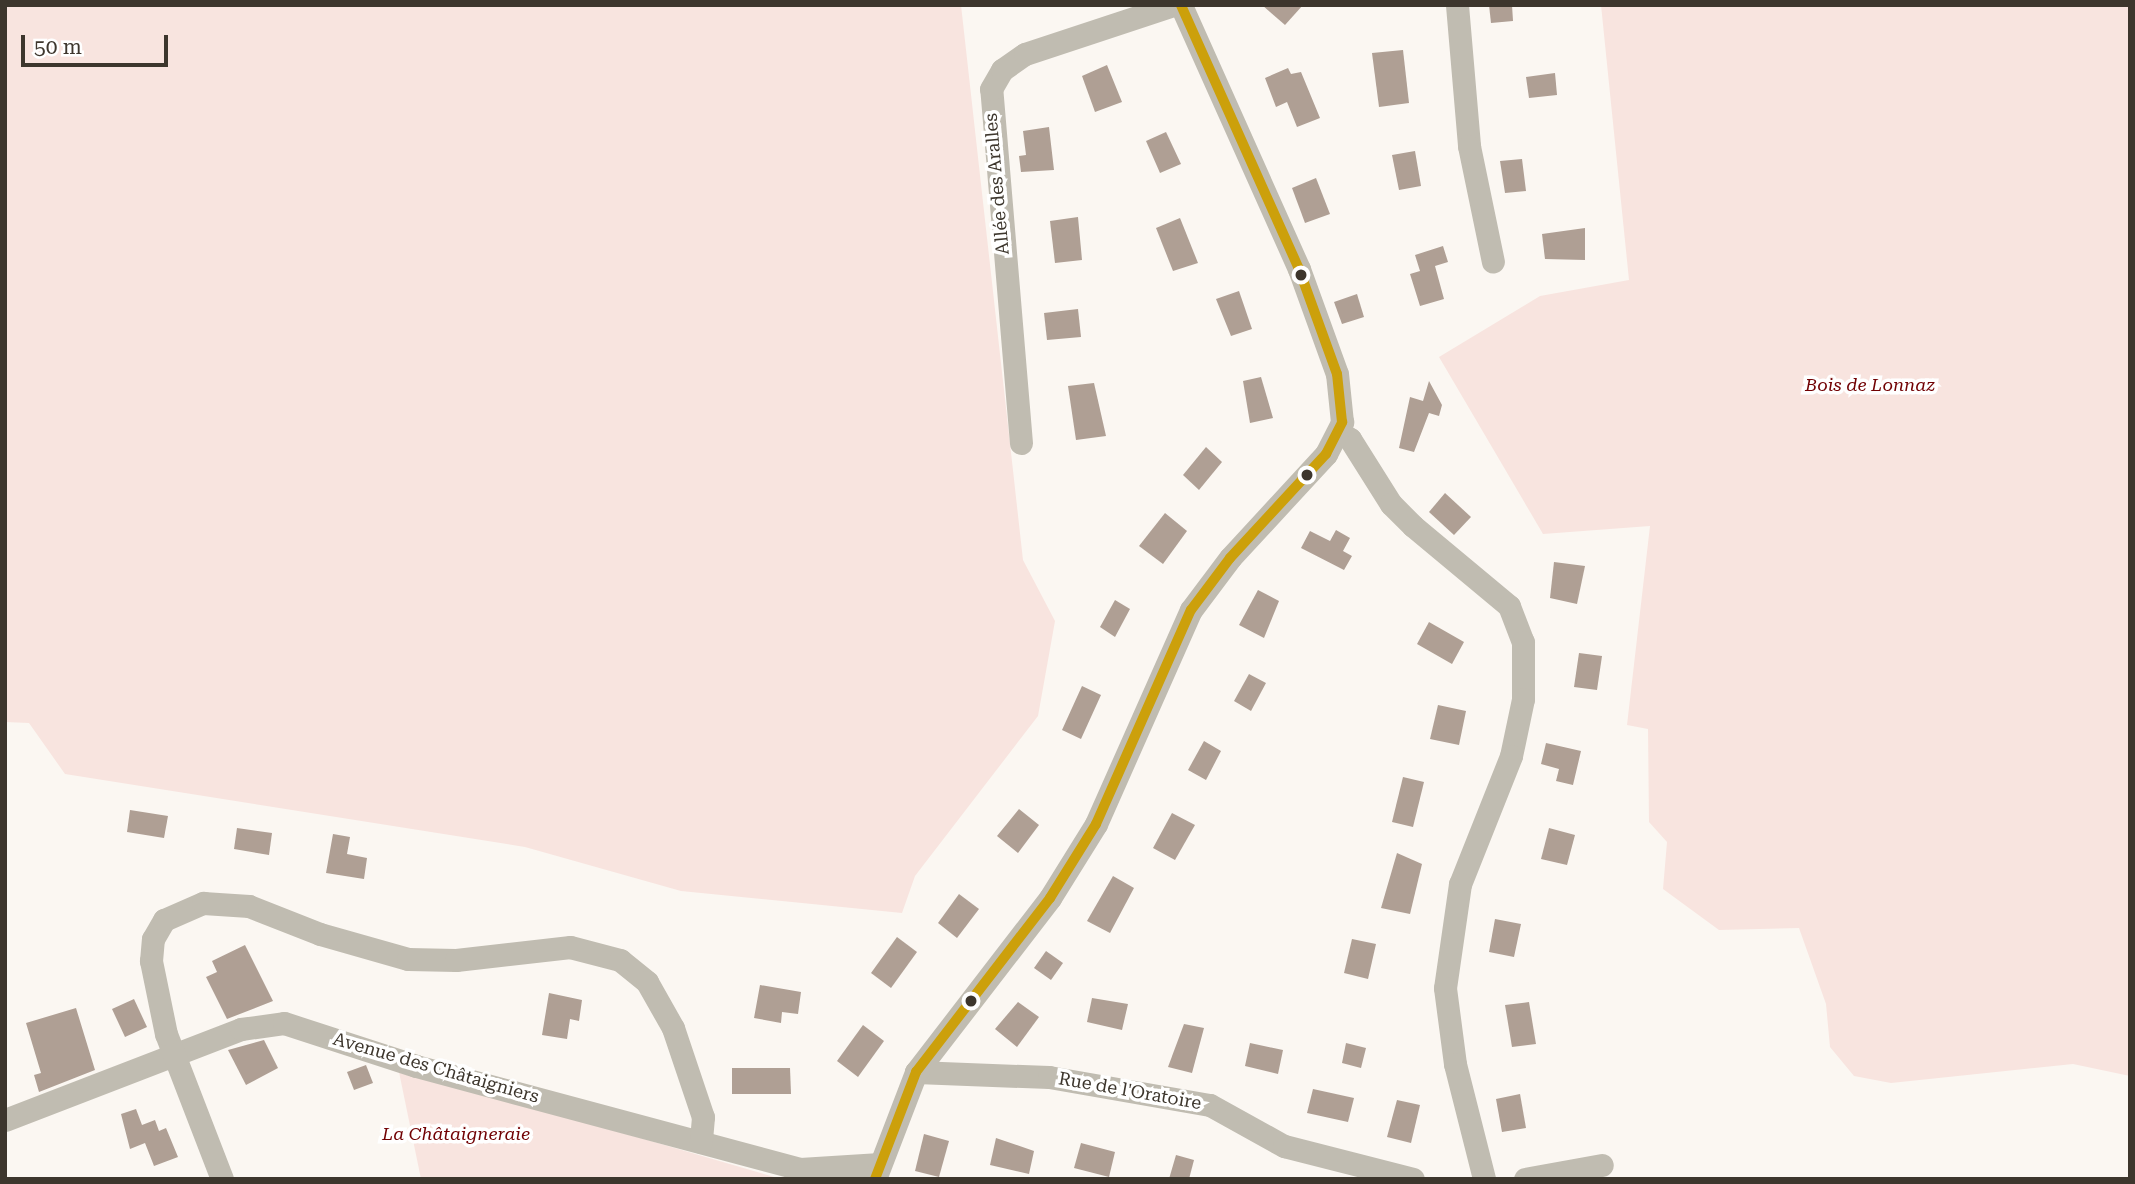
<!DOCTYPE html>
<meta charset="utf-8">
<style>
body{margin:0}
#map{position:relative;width:2135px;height:1184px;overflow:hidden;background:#fbf7f2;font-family:"Roboto Serif",serif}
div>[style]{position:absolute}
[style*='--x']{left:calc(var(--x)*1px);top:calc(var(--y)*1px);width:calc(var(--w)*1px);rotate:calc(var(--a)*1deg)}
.green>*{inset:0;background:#f8e4df}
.building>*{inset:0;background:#af9f94}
.minor>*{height:23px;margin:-11.5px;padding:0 11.5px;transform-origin:11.5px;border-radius:11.5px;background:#c0bcb1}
.bus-1>*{height:10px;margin:-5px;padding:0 5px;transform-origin:5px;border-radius:5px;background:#cca00b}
.dots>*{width:19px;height:19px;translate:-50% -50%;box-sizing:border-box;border:4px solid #fff;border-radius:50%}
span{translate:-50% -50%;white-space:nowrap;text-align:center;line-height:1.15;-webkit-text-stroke:7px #fff;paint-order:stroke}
.street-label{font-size:18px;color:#3d362d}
.park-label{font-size:18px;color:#710103;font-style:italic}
.frame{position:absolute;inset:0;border:7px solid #3d362d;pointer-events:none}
.scale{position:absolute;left:21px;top:35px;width:147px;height:32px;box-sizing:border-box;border:4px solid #3d362d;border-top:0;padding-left:9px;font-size:21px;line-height:24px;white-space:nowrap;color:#3d362d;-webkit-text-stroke:5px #fff;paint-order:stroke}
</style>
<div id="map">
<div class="green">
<div style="clip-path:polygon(5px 5px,961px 5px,1023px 560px,1055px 621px,1038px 716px,915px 876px,902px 913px,681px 891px,525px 847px,65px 774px,29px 723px,5px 722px)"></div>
<div style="clip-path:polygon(1601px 5px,2130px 5px,2130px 1076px,2073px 1064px,1891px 1083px,1854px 1076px,1830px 1047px,1826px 1004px,1799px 928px,1719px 930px,1663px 889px,1667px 842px,1649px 822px,1648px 729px,1627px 725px,1650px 526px,1543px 534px,1439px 357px,1540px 296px,1629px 280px)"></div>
<div style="clip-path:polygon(399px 1072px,644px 1139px,781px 1179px,421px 1179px)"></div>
</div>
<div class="building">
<div style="clip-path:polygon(1262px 5px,1303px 5px,1285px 25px)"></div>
<div style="clip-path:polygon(1489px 5px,1512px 5px,1513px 21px,1491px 23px)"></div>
<div style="clip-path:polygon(1403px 50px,1409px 103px,1379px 107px,1372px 53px)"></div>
<div style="clip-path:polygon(1107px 65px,1122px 102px,1095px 112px,1082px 76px)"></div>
<div style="clip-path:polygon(1288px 68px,1291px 74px,1301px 72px,1320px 118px,1297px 127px,1287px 102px,1276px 107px,1265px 78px)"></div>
<div style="clip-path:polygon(1555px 73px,1557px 95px,1529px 98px,1526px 77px)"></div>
<div style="clip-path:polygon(1049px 127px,1054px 170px,1021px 172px,1019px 156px,1026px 155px,1023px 131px)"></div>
<div style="clip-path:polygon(1166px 132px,1181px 164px,1160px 173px,1146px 141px)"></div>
<div style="clip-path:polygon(1415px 151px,1421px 186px,1399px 190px,1392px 155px)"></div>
<div style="clip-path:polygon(1522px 159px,1526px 191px,1505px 193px,1500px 161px)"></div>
<div style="clip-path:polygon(1316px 178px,1330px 214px,1305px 223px,1292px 188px)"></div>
<div style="clip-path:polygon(1078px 217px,1082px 260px,1055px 263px,1050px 221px)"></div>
<div style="clip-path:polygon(1180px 218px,1198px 263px,1173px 271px,1156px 228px)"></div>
<div style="clip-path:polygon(1585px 228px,1585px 260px,1545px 259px,1542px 234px)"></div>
<div style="clip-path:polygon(1443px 246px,1448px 262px,1435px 266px,1444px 299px,1420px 306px,1410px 274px,1420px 271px,1415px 255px)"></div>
<div style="clip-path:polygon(1239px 291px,1252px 329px,1231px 336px,1216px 299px)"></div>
<div style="clip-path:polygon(1357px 294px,1364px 317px,1342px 324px,1334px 302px)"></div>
<div style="clip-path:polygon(1078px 309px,1081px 337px,1047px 340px,1044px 313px)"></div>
<div style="clip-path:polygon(1261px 377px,1273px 418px,1250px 423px,1243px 381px)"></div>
<div style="clip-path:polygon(1429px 381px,1442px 405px,1439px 416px,1429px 413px,1414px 452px,1399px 448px,1410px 397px,1423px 401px)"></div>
<div style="clip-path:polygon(1094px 383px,1106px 436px,1076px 440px,1068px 386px)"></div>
<div style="clip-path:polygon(1206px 447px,1222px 462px,1199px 490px,1183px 475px)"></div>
<div style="clip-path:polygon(1445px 493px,1471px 517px,1454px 535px,1429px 512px)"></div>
<div style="clip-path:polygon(1165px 513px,1187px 531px,1163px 564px,1139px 546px)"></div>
<div style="clip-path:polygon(1336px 530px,1350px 538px,1343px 551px,1352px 556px,1344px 570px,1301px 548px,1310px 531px,1330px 541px)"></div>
<div style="clip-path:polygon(1554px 562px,1585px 566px,1577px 604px,1550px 598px)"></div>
<div style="clip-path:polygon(1258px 590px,1279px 601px,1264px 638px,1239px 625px)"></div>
<div style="clip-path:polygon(1115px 600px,1130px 609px,1115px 637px,1100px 627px)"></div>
<div style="clip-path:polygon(1429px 622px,1464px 642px,1452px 664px,1417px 644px)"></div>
<div style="clip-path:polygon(1579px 653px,1602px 656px,1597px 690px,1574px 687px)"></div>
<div style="clip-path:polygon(1249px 674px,1266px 683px,1251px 711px,1234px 701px)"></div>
<div style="clip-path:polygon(1082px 686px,1101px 695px,1081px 739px,1062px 730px)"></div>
<div style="clip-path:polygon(1438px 705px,1466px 711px,1459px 745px,1430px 739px)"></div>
<div style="clip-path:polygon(1204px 741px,1221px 751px,1206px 780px,1188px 770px)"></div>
<div style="clip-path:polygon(1546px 743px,1581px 751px,1573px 785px,1556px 781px,1559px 769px,1541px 764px)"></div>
<div style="clip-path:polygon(1403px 777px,1424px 782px,1413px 827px,1392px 822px)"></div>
<div style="clip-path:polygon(1019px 809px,1039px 825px,1018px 853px,997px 836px)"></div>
<div style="clip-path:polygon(130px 810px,168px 816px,164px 838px,127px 832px)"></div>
<div style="clip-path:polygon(1172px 813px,1195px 825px,1175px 860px,1153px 848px)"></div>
<div style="clip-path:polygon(237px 828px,272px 833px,269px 855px,234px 849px)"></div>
<div style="clip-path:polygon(1549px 828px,1575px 835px,1567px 865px,1541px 859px)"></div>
<div style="clip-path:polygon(333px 834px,350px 837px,347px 854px,367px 858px,364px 879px,326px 873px)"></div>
<div style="clip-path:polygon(1397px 853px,1422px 864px,1410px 914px,1381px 908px)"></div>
<div style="clip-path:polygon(1113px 876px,1134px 888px,1110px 933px,1087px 921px)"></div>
<div style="clip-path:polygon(959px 894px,979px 909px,957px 938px,938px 923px)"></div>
<div style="clip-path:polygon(1495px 919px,1521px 924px,1514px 957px,1489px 952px)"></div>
<div style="clip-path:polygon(897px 937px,917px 952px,891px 988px,871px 973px)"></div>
<div style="clip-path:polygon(1352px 939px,1376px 944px,1368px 979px,1344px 973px)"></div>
<div style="clip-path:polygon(245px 945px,273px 1001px,227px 1019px,206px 977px,217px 972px,212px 961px)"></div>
<div style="clip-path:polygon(1046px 951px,1063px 963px,1051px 980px,1034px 968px)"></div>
<div style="clip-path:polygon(760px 985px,801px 992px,798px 1014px,782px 1012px,781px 1023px,754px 1018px)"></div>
<div style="clip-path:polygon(549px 993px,582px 1000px,579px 1021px,570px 1019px,567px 1039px,542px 1035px)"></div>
<div style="clip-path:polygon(1092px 998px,1128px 1004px,1122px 1030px,1087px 1022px)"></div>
<div style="clip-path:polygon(134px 999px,147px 1027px,125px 1037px,112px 1009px)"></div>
<div style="clip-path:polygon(1018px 1002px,1039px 1017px,1017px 1047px,995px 1029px)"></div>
<div style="clip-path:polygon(1529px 1002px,1536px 1044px,1512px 1047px,1505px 1005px)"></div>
<div style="clip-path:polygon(76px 1008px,95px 1070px,39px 1092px,34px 1075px,41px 1073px,26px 1023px)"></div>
<div style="clip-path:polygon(1184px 1024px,1204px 1028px,1192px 1073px,1168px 1067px)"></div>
<div style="clip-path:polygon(863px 1025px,884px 1041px,858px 1077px,837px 1061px)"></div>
<div style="clip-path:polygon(264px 1040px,278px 1068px,246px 1085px,228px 1050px)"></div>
<div style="clip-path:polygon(1250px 1043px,1283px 1050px,1278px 1074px,1245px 1066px)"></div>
<div style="clip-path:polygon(1346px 1043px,1366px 1048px,1361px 1068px,1342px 1063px)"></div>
<div style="clip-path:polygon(366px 1065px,373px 1083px,354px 1090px,347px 1072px)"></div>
<div style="clip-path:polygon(732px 1068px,790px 1068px,791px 1094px,732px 1094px)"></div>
<div style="clip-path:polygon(1313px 1089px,1354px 1098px,1348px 1122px,1307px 1113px)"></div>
<div style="clip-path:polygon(1520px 1094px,1526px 1128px,1502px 1132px,1496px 1099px)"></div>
<div style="clip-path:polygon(1397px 1100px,1420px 1105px,1411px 1143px,1387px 1137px)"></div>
<div style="clip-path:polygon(136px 1109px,142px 1125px,155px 1120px,159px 1131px,166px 1128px,178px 1157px,154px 1166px,145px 1143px,130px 1149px,121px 1114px)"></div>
<div style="clip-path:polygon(924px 1134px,949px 1141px,939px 1177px,915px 1171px)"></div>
<div style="clip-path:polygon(996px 1138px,1034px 1151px,1029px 1174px,990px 1165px)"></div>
<div style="clip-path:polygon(1081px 1143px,1115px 1152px,1109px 1177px,1074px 1168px)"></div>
<div style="clip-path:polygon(1176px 1155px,1194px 1160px,1189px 1179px,1169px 1179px)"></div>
</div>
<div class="minor">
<div style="--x:1457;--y:5;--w:142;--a:85.1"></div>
<div style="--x:1469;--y:146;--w:118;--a:78.3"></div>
<div style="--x:1339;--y:432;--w:13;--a:32"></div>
<div style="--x:1350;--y:439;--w:77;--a:57.8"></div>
<div style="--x:1391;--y:504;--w:31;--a:45"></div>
<div style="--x:1413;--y:526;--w:125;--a:39.8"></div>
<div style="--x:1509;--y:606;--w:39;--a:69"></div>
<div style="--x:1523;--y:642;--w:57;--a:90"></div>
<div style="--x:1523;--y:699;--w:58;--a:101.9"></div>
<div style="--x:1511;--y:756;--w:138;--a:111.7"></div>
<div style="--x:1460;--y:884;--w:105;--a:98.2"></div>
<div style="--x:1445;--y:988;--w:77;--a:82.5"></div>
<div style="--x:1455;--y:1064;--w:119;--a:75.8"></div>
<div style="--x:1021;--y:443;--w:355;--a:-94.8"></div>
<div style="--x:991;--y:89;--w:22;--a:-60"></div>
<div style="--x:1002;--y:70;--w:28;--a:-35"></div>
<div style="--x:1025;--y:54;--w:156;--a:-18.3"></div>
<div style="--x:916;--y:1072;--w:133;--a:2.2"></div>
<div style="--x:1049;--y:1077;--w:163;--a:9.9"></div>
<div style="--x:1210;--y:1105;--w:85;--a:29"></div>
<div style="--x:1284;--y:1146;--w:133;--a:14.3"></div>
<div style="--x:5;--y:1120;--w:253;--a:-21.1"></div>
<div style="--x:241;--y:1029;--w:43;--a:-7.9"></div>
<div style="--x:284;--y:1023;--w:139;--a:18"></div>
<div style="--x:416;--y:1066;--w:398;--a:15"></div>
<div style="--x:800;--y:1169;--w:80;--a:-3.6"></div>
<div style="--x:222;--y:1179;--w:155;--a:-111.1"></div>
<div style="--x:166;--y:1034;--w:75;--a:-101.6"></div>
<div style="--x:151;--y:961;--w:22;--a:-85"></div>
<div style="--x:153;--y:939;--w:22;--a:-60"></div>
<div style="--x:164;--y:920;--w:43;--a:-23.6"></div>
<div style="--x:203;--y:903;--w:46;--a:3.7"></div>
<div style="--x:249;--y:906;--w:76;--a:21.5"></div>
<div style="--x:320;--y:934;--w:91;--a:15.9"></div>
<div style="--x:408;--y:959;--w:48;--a:1.2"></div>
<div style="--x:456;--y:960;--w:115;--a:-6.5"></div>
<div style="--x:570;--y:947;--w:52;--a:14.6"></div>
<div style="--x:620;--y:960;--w:35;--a:39"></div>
<div style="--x:647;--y:982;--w:53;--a:60.5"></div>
<div style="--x:673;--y:1028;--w:94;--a:71.4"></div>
<div style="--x:703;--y:1117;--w:25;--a:95"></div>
<div style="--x:875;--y:1179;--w:115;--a:-69"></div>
<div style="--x:916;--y:1072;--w:220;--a:-52.4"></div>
<div style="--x:1050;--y:898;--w:87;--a:-58.1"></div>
<div style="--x:1096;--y:824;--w:234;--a:-66.1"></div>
<div style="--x:1191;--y:610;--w:65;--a:-53.1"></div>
<div style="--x:1230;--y:558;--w:142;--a:-47.3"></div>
<div style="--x:1326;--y:454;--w:36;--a:-63"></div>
<div style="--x:1342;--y:422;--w:48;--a:-95.9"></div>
<div style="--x:1337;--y:374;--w:112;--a:-109.9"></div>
<div style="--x:1299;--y:269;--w:289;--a:-114.1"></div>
<div style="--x:1525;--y:1179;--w:78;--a:-10.3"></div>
</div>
<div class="bus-1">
<div style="--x:875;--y:1179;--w:115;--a:-69"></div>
<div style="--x:916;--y:1072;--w:220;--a:-52.4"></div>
<div style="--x:1050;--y:898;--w:87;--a:-58.1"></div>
<div style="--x:1096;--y:824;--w:234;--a:-66.1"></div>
<div style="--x:1191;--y:610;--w:65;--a:-53.1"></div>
<div style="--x:1230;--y:558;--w:142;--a:-47.3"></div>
<div style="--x:1326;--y:454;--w:36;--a:-63"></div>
<div style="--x:1342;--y:422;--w:48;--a:-95.9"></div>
<div style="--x:1337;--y:374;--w:112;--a:-109.9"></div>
<div style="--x:1299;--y:269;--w:289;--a:-114.1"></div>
</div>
<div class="dots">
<div style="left:1301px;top:275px;background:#3d362d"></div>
<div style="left:1307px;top:475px;background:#3d362d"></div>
<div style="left:971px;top:1001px;background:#3d362d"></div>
</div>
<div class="street-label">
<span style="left:997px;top:184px;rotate:-95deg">Allée des Aralles</span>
<span style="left:436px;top:1068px;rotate:16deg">Avenue des Châtaigniers</span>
<span style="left:1130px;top:1091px;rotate:10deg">Rue de l'Oratoire</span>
</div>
<div class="park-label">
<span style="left:1870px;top:385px">Bois de Lonnaz</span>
<span style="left:456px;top:1134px">La Châtaigneraie</span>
</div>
<div class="frame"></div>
<div class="scale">50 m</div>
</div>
